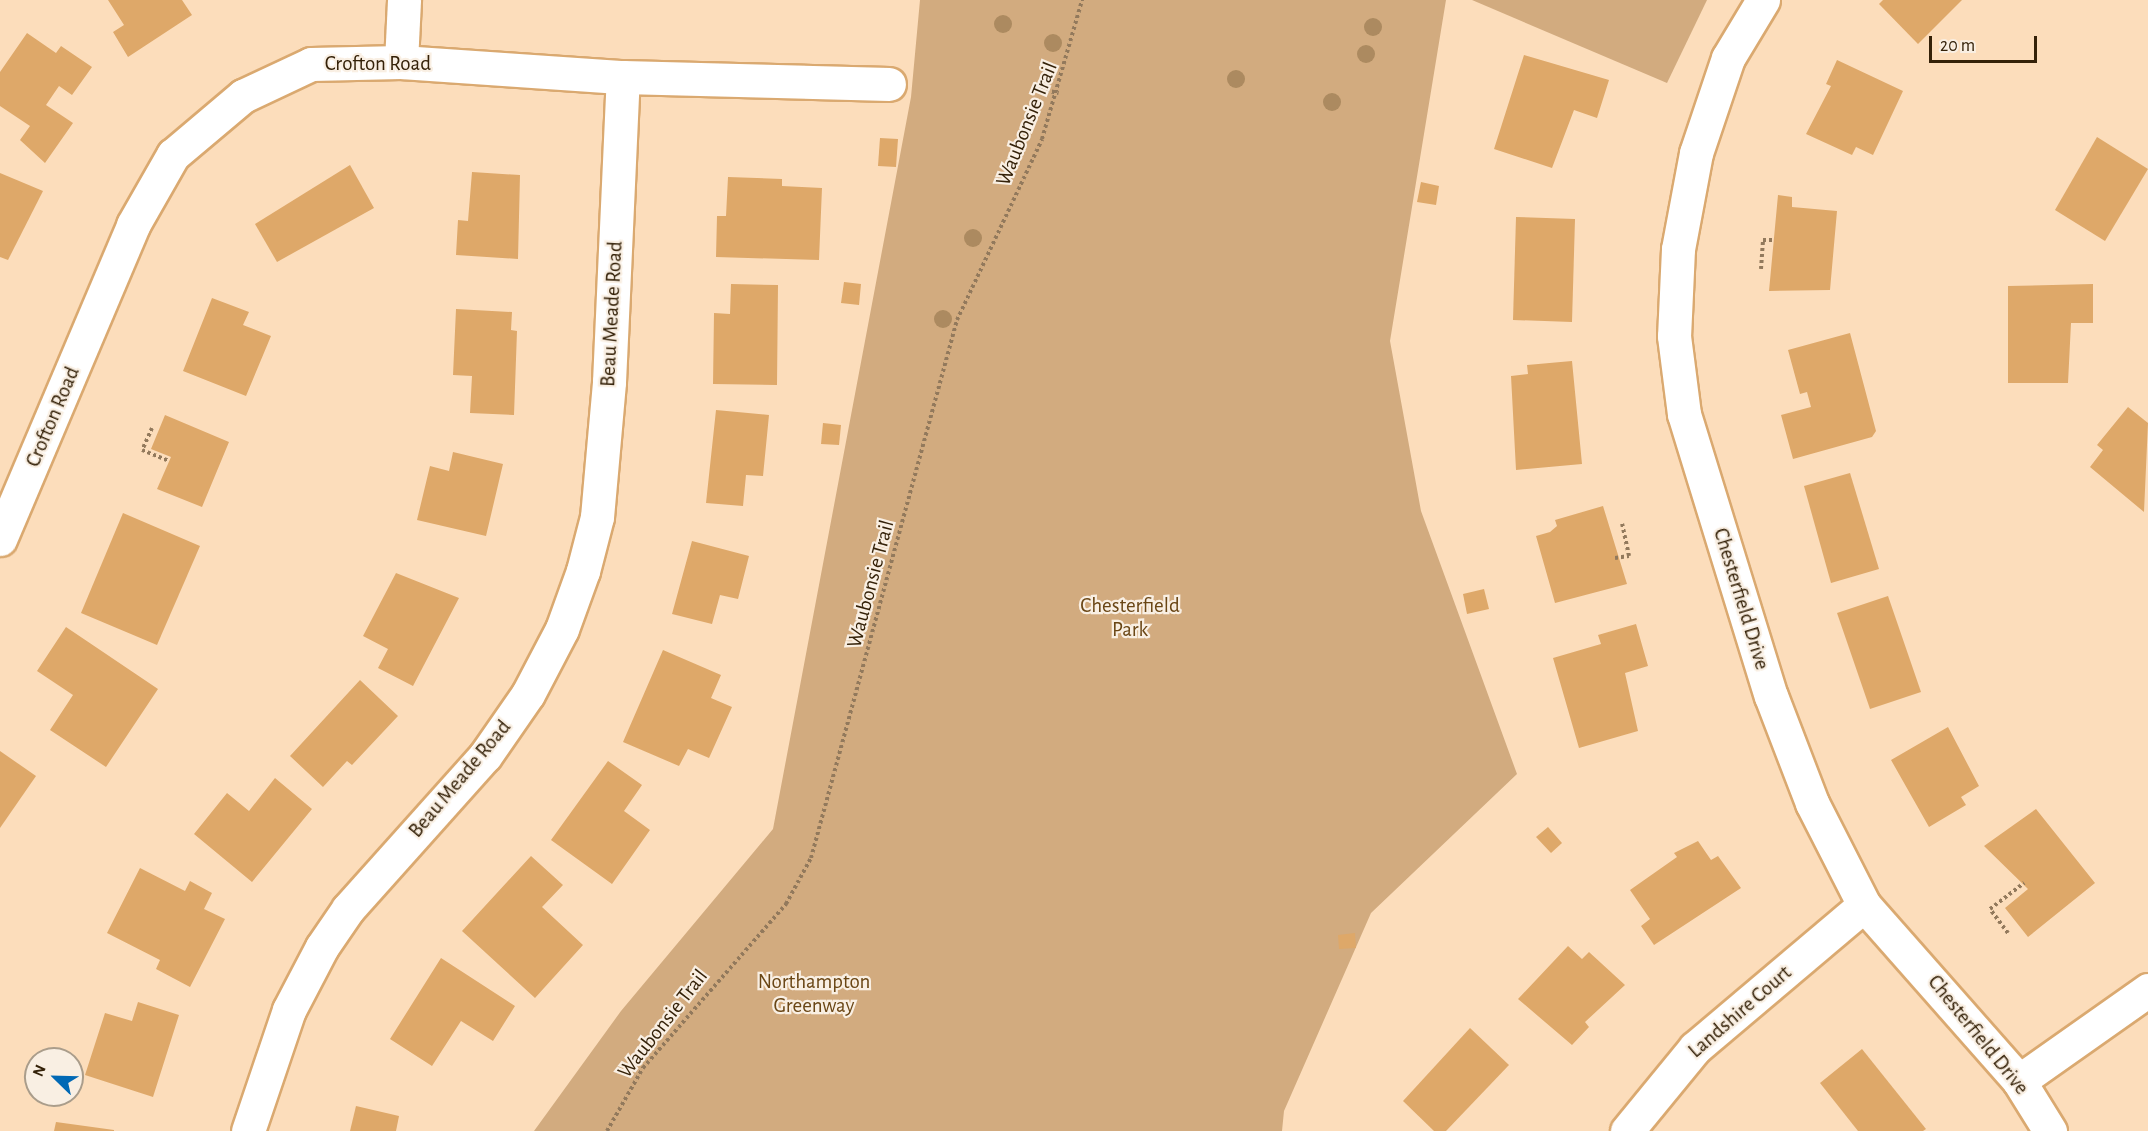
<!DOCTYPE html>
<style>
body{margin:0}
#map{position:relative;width:2148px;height:1131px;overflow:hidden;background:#fcddbb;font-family:"Alegreya Sans",sans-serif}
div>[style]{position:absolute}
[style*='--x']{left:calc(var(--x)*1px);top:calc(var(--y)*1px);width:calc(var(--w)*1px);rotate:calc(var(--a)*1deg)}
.green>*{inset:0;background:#d2ab7f}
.building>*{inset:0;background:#dea869}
.path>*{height:4px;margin-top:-2px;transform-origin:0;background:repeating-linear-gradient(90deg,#92795c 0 3px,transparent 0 6px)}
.roads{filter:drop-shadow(2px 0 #daa970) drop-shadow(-2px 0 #daa970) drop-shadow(0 2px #daa970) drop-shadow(0 -2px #daa970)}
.minor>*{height:33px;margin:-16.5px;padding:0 16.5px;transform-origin:16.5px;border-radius:16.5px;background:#fff}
.trees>*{width:18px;height:18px;margin:-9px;border-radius:50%;background:#ac8a60}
span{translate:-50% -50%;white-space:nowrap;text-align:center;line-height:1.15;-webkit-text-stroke:4.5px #f9efe3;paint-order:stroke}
.street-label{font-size:21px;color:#342108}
.park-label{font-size:21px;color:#6a4615}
.north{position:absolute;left:24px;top:1047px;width:60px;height:60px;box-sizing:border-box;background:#f9efe3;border:2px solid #aa9d8b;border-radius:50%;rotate:293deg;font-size:16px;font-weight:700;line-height:24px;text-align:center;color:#342108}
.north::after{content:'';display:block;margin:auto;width:21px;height:27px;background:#0169b5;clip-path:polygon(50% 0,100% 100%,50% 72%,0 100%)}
.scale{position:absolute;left:1929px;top:36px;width:108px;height:27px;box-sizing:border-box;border:3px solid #342108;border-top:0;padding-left:8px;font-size:18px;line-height:21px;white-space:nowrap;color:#342108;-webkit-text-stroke:4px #f9efe3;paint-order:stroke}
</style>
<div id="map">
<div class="green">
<div style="clip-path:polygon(920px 0,1446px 0,1390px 341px,1421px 511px,1517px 774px,1371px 913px,1284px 1111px,1282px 1131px,534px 1131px,621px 1011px,773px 829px,911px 97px)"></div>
<div style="clip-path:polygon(1472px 0,1707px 0,1667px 83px)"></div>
</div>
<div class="building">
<div style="clip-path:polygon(108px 0,182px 0,192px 15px,128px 57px,113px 32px,124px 25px)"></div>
<div style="clip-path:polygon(1883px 0,1962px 0,1918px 44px,1879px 4px)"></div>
<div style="clip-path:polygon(27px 33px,56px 53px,61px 46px,92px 67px,72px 95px,59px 86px,46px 105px,73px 123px,45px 163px,20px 140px,30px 126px,0 106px,0 72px)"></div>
<div style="clip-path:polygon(1524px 55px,1609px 80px,1597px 118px,1574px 110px,1552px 168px,1494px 149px)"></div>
<div style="clip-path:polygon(1837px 60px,1903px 91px,1873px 155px,1856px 147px,1852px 155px,1806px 134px,1831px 86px,1826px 84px)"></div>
<div style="clip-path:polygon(2097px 137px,2148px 169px,2105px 241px,2055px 210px)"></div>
<div style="clip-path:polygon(880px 138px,898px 139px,896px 167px,878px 166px)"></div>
<div style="clip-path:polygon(350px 165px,374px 208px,277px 262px,255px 224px)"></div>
<div style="clip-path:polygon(472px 172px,520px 175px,518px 259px,456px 255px,458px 220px,468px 221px)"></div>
<div style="clip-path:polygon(0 173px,43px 191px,8px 260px,0 257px)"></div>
<div style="clip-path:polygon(728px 177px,782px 179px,782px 186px,822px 188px,819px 260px,716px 257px,717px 216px,726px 216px)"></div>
<div style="clip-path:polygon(1421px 182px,1439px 186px,1436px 205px,1417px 202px)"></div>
<div style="clip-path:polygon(1778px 195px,1792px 197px,1792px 207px,1837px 211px,1830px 290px,1769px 291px)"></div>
<div style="clip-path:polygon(1516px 217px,1575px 219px,1572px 322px,1513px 320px)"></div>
<div style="clip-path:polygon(844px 282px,861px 284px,859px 305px,841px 303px)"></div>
<div style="clip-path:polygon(731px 284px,778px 285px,777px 385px,713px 384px,714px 313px,730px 314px)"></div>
<div style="clip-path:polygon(2093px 284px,2093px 323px,2071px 323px,2068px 383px,2008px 383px,2008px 286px)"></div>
<div style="clip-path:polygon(212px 298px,249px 312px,243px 325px,271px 336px,246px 396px,183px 371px)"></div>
<div style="clip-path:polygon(456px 309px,512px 312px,511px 330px,517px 331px,514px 415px,470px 413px,472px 376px,453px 375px)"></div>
<div style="clip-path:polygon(1850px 333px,1876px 431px,1872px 437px,1793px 459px,1781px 415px,1811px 407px,1807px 392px,1800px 394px,1788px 350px)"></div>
<div style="clip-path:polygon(1572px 361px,1582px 464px,1516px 470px,1511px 376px,1528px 374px,1527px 365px)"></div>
<div style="clip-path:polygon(2128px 407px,2148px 423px,2144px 512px,2090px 467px,2103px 450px,2097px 445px)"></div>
<div style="clip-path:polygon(716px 410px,769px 415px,763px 476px,746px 475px,743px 506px,706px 503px)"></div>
<div style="clip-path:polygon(165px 415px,229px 442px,202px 507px,157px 489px,171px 457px,151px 449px)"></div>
<div style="clip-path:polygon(823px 423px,841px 425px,839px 445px,821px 444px)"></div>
<div style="clip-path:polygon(453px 452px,503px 464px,486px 536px,417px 520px,430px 466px,449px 471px)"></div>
<div style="clip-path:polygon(1850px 473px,1879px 569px,1831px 583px,1804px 486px)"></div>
<div style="clip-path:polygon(1603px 506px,1627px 584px,1555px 603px,1536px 536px,1550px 532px,1557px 526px,1555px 520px)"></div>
<div style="clip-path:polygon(123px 513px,200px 546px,157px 645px,81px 613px)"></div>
<div style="clip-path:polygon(692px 541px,749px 556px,738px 599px,720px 595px,712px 624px,672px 614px)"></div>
<div style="clip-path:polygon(396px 573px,459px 598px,413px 686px,378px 668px,388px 649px,363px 636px)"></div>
<div style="clip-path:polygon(1484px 589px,1489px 609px,1467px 614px,1463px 594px)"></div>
<div style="clip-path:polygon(1888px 596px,1921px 692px,1870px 709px,1837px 613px)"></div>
<div style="clip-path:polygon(1636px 624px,1648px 666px,1625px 673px,1638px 731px,1579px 748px,1553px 658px,1601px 644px,1598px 635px)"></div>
<div style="clip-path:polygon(66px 627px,158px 689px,106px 767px,50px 730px,73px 695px,37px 671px)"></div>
<div style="clip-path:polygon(663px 650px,721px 675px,711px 698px,732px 707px,709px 758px,688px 749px,679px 766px,623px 742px)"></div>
<div style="clip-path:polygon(360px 680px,398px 716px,352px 765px,347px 761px,323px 787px,290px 756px)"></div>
<div style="clip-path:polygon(1948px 727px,1979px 786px,1961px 797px,1966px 805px,1929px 827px,1891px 760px)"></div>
<div style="clip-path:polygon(0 751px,36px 776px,0 828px)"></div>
<div style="clip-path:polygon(608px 761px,642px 785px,624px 811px,650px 830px,612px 884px,551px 840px)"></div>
<div style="clip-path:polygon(275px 778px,312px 809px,252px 882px,194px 834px,227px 793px,249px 811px)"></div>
<div style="clip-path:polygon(2036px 809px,2095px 883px,2028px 937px,2005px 908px,2028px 889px,1984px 846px)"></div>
<div style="clip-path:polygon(1548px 827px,1562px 843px,1551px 853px,1536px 837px)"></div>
<div style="clip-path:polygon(1698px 841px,1711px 860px,1718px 856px,1741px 888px,1654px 945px,1641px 926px,1650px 919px,1630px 890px,1677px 857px,1674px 853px)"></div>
<div style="clip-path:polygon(531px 856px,563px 885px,542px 907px,583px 945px,535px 998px,462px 931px)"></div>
<div style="clip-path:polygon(140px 868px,185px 891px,190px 881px,212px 893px,204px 909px,225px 919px,190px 987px,156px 969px,160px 960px,107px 933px)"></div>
<div style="clip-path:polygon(1355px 933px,1356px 948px,1339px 949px,1338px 935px)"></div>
<div style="clip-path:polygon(1568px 946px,1582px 959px,1589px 952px,1625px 985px,1585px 1022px,1589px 1027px,1572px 1045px,1518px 999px)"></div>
<div style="clip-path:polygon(441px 958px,515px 1006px,493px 1041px,461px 1021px,432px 1066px,390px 1039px)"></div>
<div style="clip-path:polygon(138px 1002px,179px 1015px,153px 1097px,85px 1075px,105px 1013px,132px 1021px)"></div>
<div style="clip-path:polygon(1470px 1028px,1509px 1065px,1446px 1131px,1434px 1131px,1403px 1101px)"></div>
<div style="clip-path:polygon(1862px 1049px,1926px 1129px,1923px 1131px,1858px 1131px,1820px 1083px)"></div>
<div style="clip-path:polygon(356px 1106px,399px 1116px,396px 1131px,350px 1131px)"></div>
<div style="clip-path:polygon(56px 1122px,114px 1130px,114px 1131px,54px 1131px)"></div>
</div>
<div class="path">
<div style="--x:1040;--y:89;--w:19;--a:12"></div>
<div style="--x:1761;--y:269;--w:29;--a:-86"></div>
<div style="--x:1763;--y:240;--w:11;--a:0"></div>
<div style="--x:152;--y:428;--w:24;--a:114"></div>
<div style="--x:142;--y:450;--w:29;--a:22"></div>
<div style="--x:1615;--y:558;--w:14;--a:-8"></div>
<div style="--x:1629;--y:556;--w:33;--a:-102"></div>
<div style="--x:2008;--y:933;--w:30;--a:-127"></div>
<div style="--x:1990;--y:909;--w:43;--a:-37.4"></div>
<div style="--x:607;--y:1131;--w:73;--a:-60.3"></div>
<div style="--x:643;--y:1068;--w:218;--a:-48.9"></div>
<div style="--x:786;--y:904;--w:52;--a:-61.5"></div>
<div style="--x:811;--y:858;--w:557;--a:-74.82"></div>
<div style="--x:957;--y:320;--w:200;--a:-64.8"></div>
<div style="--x:1042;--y:139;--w:145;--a:-73.9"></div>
</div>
<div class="roads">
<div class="minor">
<div style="--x:1763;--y:0;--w:68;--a:121.1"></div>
<div style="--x:1728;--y:58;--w:100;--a:108.6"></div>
<div style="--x:1696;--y:153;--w:98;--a:100.6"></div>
<div style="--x:1678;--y:249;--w:87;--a:92.6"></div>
<div style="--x:1674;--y:336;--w:79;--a:82.7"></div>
<div style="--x:1684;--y:414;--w:295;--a:72.9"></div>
<div style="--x:1771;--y:696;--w:115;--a:69"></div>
<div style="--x:1812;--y:803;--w:114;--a:63"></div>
<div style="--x:1864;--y:905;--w:235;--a:48.6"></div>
<div style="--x:2019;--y:1081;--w:59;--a:58.2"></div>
<div style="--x:401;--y:62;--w:62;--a:-87.2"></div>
<div style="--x:0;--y:539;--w:341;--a:-67"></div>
<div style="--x:133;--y:225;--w:81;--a:-60.3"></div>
<div style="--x:173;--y:155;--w:92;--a:-40.1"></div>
<div style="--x:243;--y:96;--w:75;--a:-25.2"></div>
<div style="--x:311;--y:64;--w:90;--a:-1.3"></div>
<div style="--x:401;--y:62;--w:223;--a:3.9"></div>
<div style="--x:623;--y:77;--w:266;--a:1.5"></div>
<div style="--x:2019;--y:1081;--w:158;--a:-35.2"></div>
<div style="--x:248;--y:1131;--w:128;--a:-71.3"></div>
<div style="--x:289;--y:1010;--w:71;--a:-62.4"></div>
<div style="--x:322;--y:947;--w:46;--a:-55.6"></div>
<div style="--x:348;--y:909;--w:205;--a:-48.2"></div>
<div style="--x:485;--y:756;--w:75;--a:-55.3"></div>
<div style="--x:528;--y:694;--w:73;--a:-62.4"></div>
<div style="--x:562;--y:629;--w:62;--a:-70.1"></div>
<div style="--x:583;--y:571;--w:56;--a:-75.5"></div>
<div style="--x:597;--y:517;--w:136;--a:-84.9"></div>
<div style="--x:609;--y:382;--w:305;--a:-87.4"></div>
<div style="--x:1627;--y:1131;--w:107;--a:-50.7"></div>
<div style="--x:1695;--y:1048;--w:221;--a:-40.2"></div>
</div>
</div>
<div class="trees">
<div style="left:1003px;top:24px"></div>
<div style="left:1373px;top:27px"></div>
<div style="left:1053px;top:43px"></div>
<div style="left:1366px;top:54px"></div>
<div style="left:1236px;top:79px"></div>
<div style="left:1332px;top:102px"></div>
<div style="left:973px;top:238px"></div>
<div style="left:943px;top:319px"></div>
</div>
<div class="street-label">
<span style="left:378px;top:64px">Crofton Road</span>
<span style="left:1027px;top:124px;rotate:-68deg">Waubonsie Trail</span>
<span style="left:612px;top:314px;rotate:-87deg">Beau Meade Road</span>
<span style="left:53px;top:417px;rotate:-67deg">Crofton Road</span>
<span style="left:871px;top:584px;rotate:-75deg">Waubonsie Trail</span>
<span style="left:1741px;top:599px;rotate:73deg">Chesterfield Drive</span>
<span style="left:460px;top:779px;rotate:-50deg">Beau Meade Road</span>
<span style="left:1740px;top:1012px;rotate:-41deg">Landshire Court</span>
<span style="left:663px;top:1024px;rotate:-52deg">Waubonsie Trail</span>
<span style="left:1978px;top:1035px;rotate:51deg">Chesterfield Drive</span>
</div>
<div class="park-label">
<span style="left:1130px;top:618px">Chesterfield<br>Park</span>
<span style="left:814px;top:994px">Northampton<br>Greenway</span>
</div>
<div class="north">N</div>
<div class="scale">20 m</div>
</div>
